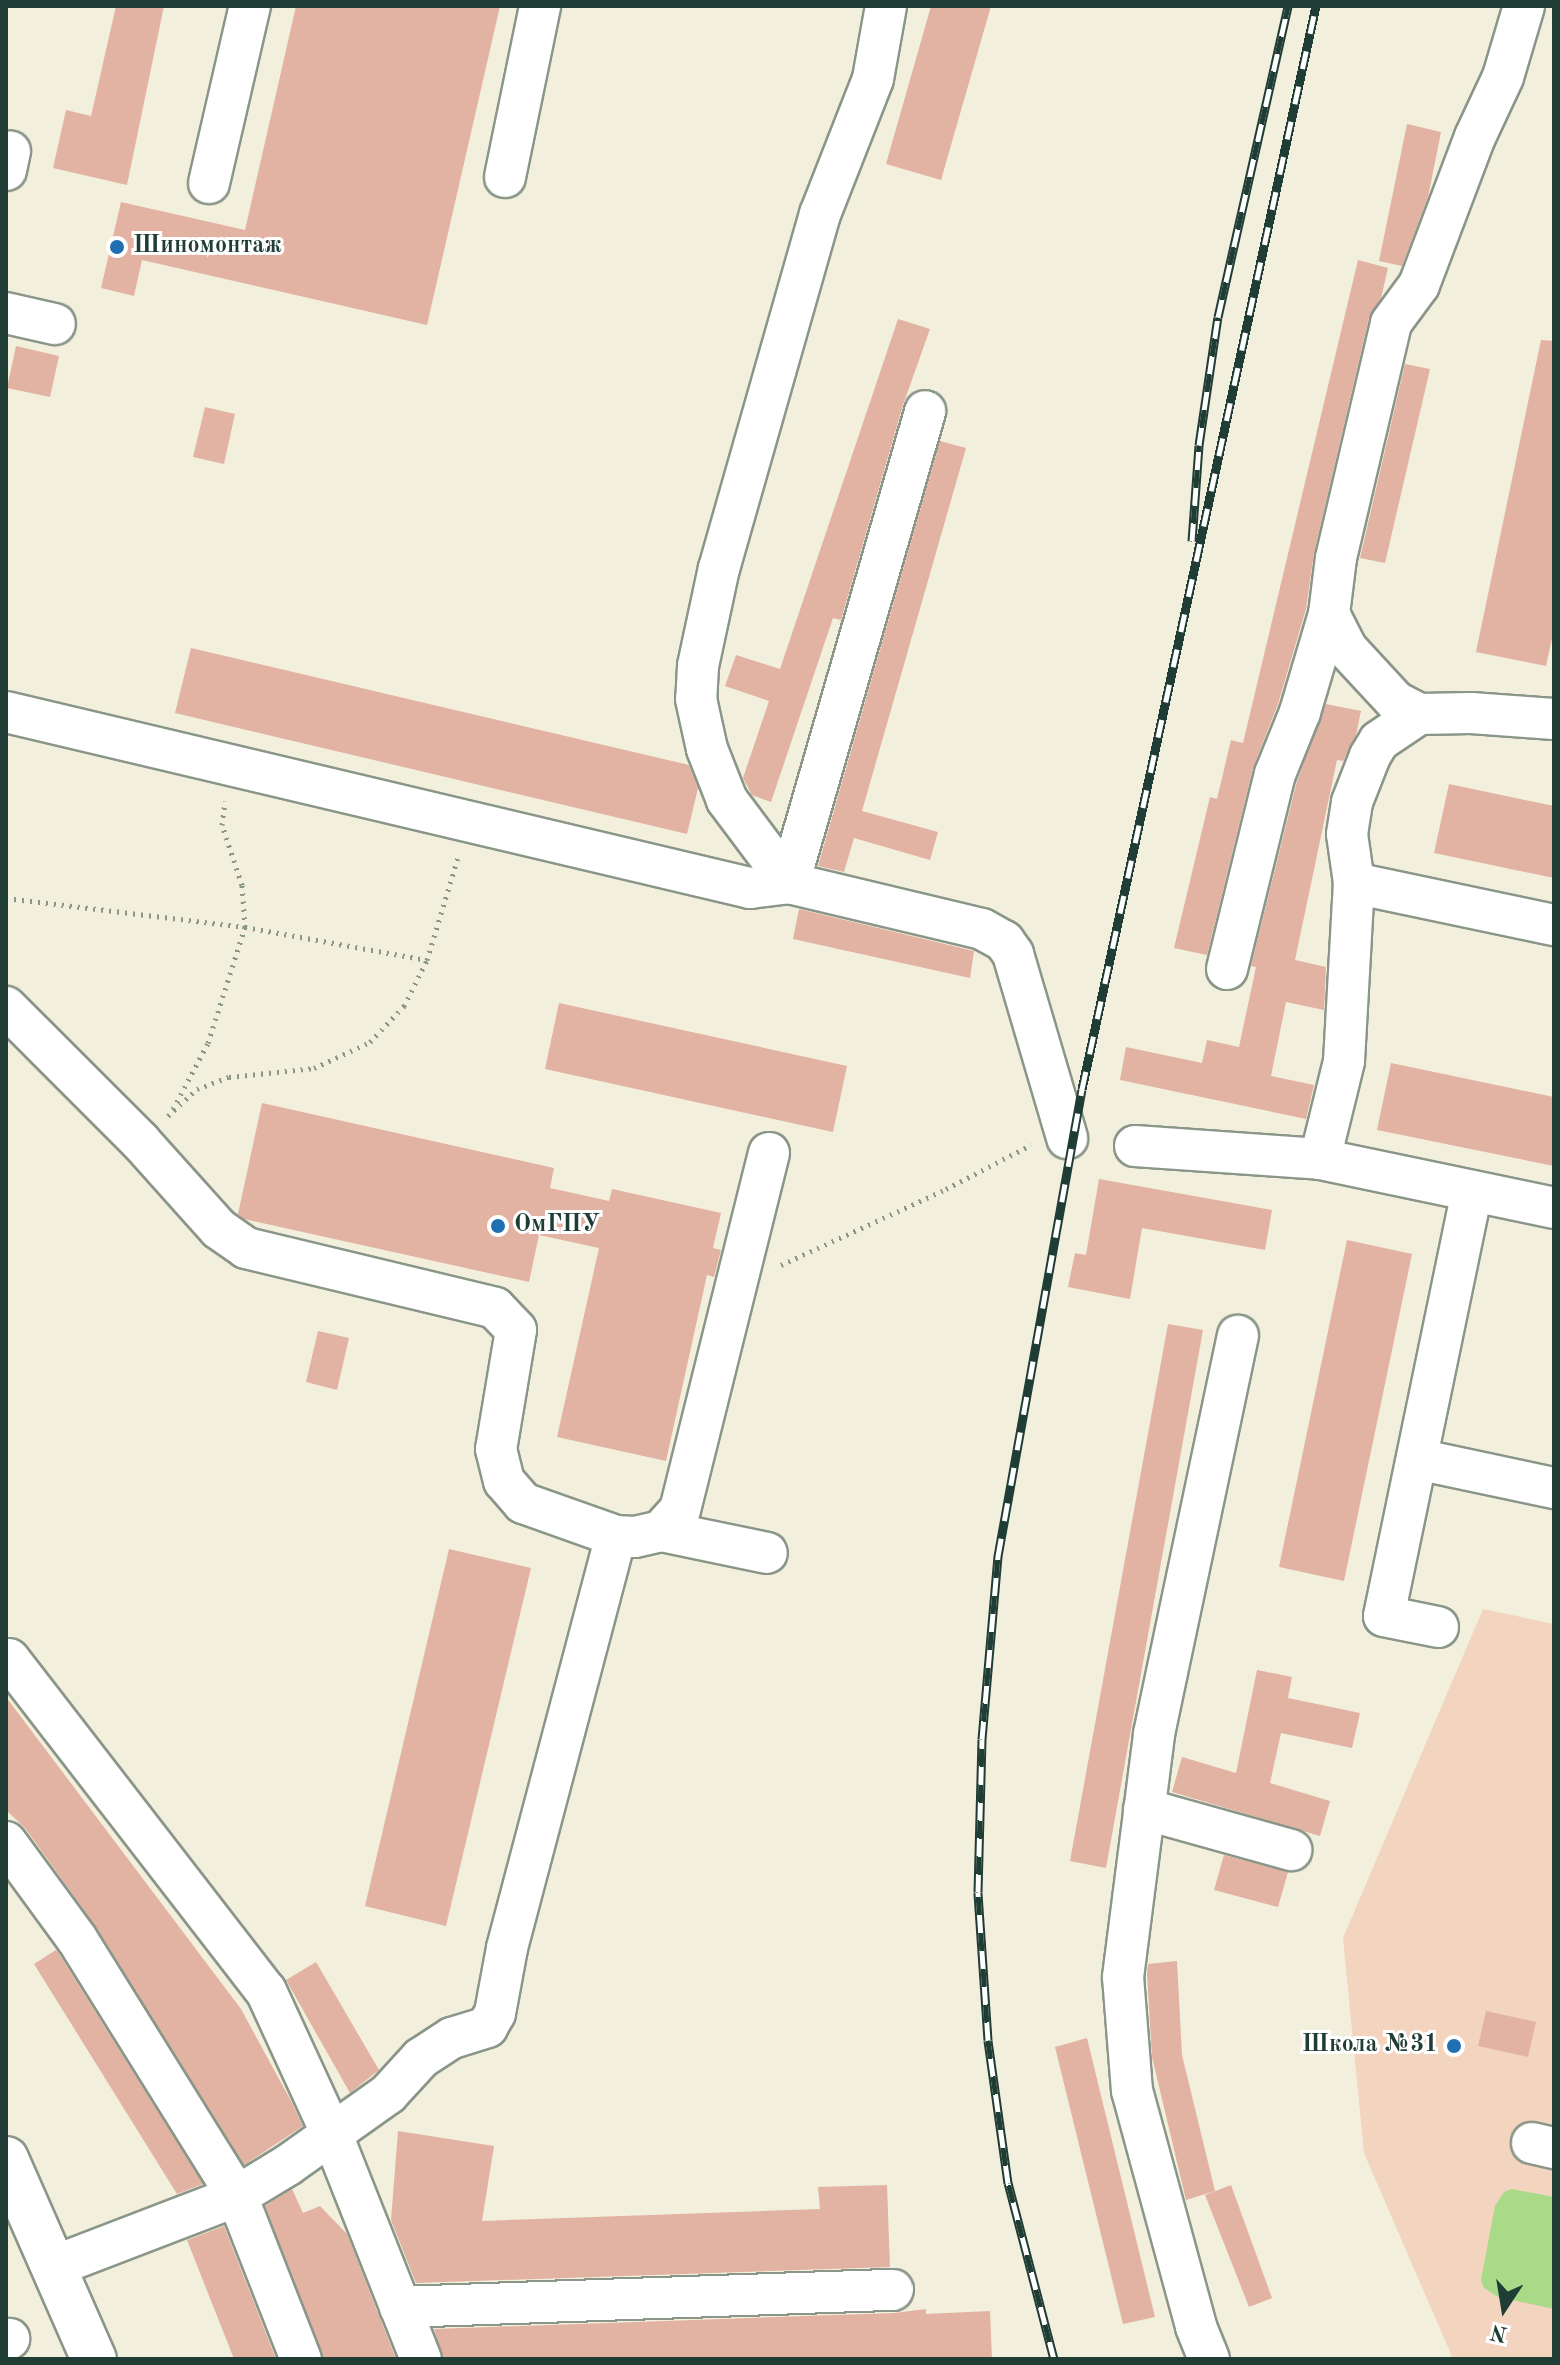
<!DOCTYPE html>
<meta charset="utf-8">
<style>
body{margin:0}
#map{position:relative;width:1560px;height:2365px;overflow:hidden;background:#f3efdd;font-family:"Old Standard TT",serif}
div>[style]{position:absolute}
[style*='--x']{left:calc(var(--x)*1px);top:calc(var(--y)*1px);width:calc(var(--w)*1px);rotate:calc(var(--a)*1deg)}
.built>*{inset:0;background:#f3d4bf}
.green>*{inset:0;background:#a9da88}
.building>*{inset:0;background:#e2b2a3}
.path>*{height:5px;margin-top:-2.5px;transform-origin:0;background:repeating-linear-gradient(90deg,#899688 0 2px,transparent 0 8px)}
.roads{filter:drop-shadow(2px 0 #899688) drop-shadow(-2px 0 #899688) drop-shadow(0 2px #899688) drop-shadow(0 -2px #899688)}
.minor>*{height:40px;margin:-20px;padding:0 20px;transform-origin:20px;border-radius:20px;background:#fff}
.major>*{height:44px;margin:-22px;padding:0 22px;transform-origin:22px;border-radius:22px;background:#fff}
.rail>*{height:9px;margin-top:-4.5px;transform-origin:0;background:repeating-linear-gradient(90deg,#fff 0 18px,#1f3d34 0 36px);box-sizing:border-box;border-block:2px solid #1f3d34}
.dots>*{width:22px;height:22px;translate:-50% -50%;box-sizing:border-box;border:4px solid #fff;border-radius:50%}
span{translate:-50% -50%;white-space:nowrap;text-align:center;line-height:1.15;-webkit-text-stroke:6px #fff;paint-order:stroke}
.poi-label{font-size:24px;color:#1f3d34;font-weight:700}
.left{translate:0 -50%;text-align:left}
.right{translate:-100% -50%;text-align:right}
.frame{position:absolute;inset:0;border:8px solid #1f3d34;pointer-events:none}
.north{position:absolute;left:1464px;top:2269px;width:80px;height:80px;-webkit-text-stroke:6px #fff;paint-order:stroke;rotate:192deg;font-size:22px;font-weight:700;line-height:32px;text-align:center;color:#1f3d34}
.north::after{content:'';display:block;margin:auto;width:28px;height:36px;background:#1f3d34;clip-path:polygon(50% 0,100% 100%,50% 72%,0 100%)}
</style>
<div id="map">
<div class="built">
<div style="clip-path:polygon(1483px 1609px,1554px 1624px,1554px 2359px,1453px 2359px,1364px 2153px,1343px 1938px)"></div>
</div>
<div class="green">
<div style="clip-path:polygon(1512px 2189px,1554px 2197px,1554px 2309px,1498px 2297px,1484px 2288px,1481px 2280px,1495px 2206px,1504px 2192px)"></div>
</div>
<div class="building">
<div style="clip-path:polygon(116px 6px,164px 6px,127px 185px,53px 168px,66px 110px,91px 116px)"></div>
<div style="clip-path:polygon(296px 6px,500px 6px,427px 325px,142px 260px,134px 296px,101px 288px,121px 202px,245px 230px)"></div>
<div style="clip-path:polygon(931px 6px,991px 6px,941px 180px,886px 164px)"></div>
<div style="clip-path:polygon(1407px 124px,1441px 132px,1428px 197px,1402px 266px,1379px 261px)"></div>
<div style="clip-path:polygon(1358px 260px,1388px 268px,1381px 298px,1369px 318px,1314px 553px,1306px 609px,1278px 704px,1253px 768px,1207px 955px,1174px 948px,1210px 797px,1217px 799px,1231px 740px,1243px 743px)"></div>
<div style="clip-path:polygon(898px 319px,930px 329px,903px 405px,841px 620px,833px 618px,771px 802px,752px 795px,743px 778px,769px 701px,725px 686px,736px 655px,780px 669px)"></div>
<div style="clip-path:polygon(1541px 340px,1554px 341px,1554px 629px,1546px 666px,1476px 652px)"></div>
<div style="clip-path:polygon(16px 346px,59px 356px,50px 397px,7px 388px)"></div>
<div style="clip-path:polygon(1405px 364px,1430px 369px,1385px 563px,1360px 558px)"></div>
<div style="clip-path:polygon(205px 407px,235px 414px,224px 464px,193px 457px)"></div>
<div style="clip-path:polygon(940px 441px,966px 448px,862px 811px,938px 832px,930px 860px,854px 838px,844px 872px,818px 866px)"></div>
<div style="clip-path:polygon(191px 648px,689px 765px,698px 788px,687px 834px,175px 713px)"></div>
<div style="clip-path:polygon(1326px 704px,1361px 711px,1356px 735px,1343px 761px,1337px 760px,1295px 960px,1326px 967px,1324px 1010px,1286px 1002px,1271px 1076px,1314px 1085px,1306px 1119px,1120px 1080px,1126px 1047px,1202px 1063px,1207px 1040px,1239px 1047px,1256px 967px,1251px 966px,1297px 781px)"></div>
<div style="clip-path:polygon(1449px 784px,1554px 806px,1554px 878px,1434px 853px)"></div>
<div style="clip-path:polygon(799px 909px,974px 951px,970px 978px,793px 939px)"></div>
<div style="clip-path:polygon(559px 1003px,847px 1066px,833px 1132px,545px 1069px)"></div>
<div style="clip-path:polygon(1391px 1063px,1554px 1097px,1554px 1166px,1377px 1130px)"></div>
<div style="clip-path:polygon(262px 1103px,554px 1168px,550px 1188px,609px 1201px,612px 1189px,721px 1213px,713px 1248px,721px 1250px,714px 1277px,707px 1275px,666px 1461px,557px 1437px,599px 1248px,539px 1235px,529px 1282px,244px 1219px,238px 1214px)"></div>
<div style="clip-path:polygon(1099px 1179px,1272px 1210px,1265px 1250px,1142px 1228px,1130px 1299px,1068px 1287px,1075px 1253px,1086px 1255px)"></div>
<div style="clip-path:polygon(1347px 1240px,1412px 1254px,1344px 1581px,1279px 1567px)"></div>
<div style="clip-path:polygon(1168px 1324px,1203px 1330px,1106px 1868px,1070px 1861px)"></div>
<div style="clip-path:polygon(318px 1331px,349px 1338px,337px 1390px,306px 1382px)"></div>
<div style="clip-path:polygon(449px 1549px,531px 1568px,446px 1926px,365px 1906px)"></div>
<div style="clip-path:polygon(1257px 1670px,1292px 1677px,1288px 1698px,1360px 1713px,1352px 1748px,1281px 1733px,1270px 1783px,1330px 1801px,1320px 1836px,1172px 1792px,1182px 1757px,1236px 1773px)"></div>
<div style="clip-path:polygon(6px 1697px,241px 2009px,291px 2101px,303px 2126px,244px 2165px,96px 1927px,25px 1828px,6px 1810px)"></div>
<div style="clip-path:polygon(1224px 1855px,1288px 1872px,1278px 1907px,1214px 1890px)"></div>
<div style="clip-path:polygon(56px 1950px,58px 1952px,203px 2184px,177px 2194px,34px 1964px)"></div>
<div style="clip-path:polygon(1177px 1961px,1182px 2055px,1215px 2191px,1186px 2200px,1152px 2057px,1147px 1974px,1148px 1964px)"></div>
<div style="clip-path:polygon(316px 1962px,379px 2070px,350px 2093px,286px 1980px)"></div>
<div style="clip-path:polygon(1486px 2011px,1536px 2022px,1528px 2057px,1478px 2046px)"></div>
<div style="clip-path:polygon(1087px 2038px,1155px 2317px,1123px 2324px,1055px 2047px)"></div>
<div style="clip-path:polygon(398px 2131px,494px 2146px,482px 2221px,820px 2209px,818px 2187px,887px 2185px,890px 2267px,416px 2283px,391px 2220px)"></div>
<div style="clip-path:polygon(1231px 2185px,1272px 2298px,1249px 2307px,1205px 2195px)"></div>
<div style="clip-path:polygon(292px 2189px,303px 2213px,320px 2206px,347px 2234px,396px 2359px,323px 2359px,265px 2206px)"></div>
<div style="clip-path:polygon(224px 2226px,276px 2359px,234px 2359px,187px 2240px)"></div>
<div style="clip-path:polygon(926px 2309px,926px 2314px,990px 2311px,992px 2359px,443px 2359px,434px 2329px,894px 2313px)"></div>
</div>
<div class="path">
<div style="--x:6;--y:898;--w:241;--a:6.9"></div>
<div style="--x:245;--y:927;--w:185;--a:10.3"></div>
<div style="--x:173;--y:1109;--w:75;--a:-62.1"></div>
<div style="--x:208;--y:1043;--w:122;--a:-72.3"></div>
<div style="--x:245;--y:927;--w:42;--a:-94.1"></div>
<div style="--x:242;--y:885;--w:63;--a:-108.4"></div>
<div style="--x:222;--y:825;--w:24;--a:-83"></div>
<div style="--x:168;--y:1116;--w:40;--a:-43"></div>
<div style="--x:197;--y:1089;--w:34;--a:-21"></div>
<div style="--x:229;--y:1077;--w:85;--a:-6"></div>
<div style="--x:314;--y:1068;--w:62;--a:-24.9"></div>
<div style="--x:370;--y:1042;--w:50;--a:-46.6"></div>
<div style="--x:404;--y:1006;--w:51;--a:-63.4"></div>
<div style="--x:427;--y:960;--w:108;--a:-73.2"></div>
<div style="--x:781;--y:1265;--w:182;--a:-24.7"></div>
<div style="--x:946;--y:1189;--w:96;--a:-27.4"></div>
</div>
<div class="roads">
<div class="minor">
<div style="--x:886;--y:6;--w:74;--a:100.1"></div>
<div style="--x:873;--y:79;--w:145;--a:111.4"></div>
<div style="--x:820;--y:214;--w:368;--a:105.9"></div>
<div style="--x:719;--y:568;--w:100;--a:102.1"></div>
<div style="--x:698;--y:666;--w:33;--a:93"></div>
<div style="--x:696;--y:699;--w:51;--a:77.6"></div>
<div style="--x:707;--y:749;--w:55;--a:68.6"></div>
<div style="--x:727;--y:800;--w:104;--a:53.2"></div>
<div style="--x:789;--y:883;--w:491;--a:-73.9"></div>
<div style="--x:6;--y:170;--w:19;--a:-78"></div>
<div style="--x:505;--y:177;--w:175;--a:-78.4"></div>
<div style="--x:209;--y:183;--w:182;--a:-77"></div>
<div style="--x:6;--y:313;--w:50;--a:12.7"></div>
<div style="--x:6;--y:712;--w:765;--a:13.31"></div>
<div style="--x:750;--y:888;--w:39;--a:-7"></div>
<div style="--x:789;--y:883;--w:198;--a:13.4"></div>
<div style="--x:982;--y:929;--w:25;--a:29"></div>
<div style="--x:1004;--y:941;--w:16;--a:55"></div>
<div style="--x:1013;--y:954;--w:192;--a:73.6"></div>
<div style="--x:1419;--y:714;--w:26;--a:-152"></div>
<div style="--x:1396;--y:702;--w:72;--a:-132.8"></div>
<div style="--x:1347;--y:649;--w:39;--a:-117"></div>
<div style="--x:1329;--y:614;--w:56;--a:-82.9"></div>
<div style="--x:1336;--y:558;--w:241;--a:-76.8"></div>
<div style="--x:1391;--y:323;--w:47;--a:-53.6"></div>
<div style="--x:1419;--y:285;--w:158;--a:-69.3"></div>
<div style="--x:1475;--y:137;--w:66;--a:-65"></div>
<div style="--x:1503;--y:77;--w:74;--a:-73.5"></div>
<div style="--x:1354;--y:883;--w:204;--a:11.9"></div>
<div style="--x:1227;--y:969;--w:201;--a:-76.2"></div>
<div style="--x:1275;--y:774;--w:67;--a:-68"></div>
<div style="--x:1300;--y:712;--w:102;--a:-73.5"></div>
<div style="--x:6;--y:1007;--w:190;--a:45"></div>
<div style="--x:140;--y:1141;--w:118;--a:48.1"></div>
<div style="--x:219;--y:1229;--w:33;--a:35"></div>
<div style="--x:246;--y:1248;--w:256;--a:13.5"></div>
<div style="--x:495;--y:1308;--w:30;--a:46"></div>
<div style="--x:516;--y:1330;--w:121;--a:99.5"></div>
<div style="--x:496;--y:1449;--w:33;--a:76"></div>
<div style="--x:504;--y:1481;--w:29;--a:49"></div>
<div style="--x:523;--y:1503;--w:99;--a:19.5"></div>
<div style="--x:616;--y:1536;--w:19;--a:3"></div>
<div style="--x:635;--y:1537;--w:27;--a:-13"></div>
<div style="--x:661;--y:1531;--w:28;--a:-48"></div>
<div style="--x:680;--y:1510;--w:368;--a:-76"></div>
<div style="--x:1135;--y:1146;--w:185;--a:4"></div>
<div style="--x:1320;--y:1159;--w:239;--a:11.8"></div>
<div style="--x:1320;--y:1159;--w:101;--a:-76.2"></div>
<div style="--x:1344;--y:1061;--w:178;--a:-86.8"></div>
<div style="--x:1354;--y:883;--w:49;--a:-98.1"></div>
<div style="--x:1347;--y:834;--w:32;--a:-81"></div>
<div style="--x:1352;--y:802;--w:49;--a:-68.6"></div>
<div style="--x:1370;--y:756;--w:17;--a:-59"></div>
<div style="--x:1379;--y:741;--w:48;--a:-34"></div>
<div style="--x:1419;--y:714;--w:52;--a:-1.1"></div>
<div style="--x:1471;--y:713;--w:83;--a:4.1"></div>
<div style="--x:1417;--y:1459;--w:140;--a:12"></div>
<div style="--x:661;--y:1531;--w:108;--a:11.7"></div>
<div style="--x:1438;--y:1627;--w:55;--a:-168.5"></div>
<div style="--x:1384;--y:1616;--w:434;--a:-78.3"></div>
<div style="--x:9;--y:1659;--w:420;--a:52.3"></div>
<div style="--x:266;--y:1991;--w:155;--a:65.3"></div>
<div style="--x:331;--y:2132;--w:244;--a:68.4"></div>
<div style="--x:1144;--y:1809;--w:153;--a:15.6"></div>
<div style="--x:6;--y:1842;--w:120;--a:53.8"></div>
<div style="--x:77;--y:1939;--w:303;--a:58.1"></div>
<div style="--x:237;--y:2196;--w:175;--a:68.6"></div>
<div style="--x:1532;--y:2143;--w:23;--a:13"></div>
<div style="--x:52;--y:2267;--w:198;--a:-21"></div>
<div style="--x:237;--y:2196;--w:60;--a:-31.3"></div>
<div style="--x:288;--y:2165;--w:123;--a:-35.4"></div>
<div style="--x:388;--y:2094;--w:49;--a:-47.5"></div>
<div style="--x:421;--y:2058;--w:37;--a:-33"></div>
<div style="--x:452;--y:2038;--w:37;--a:-17"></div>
<div style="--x:487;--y:2027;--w:16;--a:-60"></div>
<div style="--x:495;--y:2013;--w:66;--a:-79.5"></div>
<div style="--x:507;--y:1948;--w:426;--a:-75.2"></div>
<div style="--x:400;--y:2307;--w:493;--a:-2"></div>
<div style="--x:6;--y:2341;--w:4;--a:-34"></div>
<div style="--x:1209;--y:2359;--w:35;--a:-112"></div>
<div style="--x:1196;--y:2326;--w:244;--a:-105.2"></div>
<div style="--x:1132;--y:2091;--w:114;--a:-94.5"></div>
<div style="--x:1123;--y:1977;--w:245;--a:-82.7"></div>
<div style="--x:1154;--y:1734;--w:407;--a:-78.1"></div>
</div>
<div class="major">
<div style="--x:6;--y:2159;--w:219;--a:66.3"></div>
</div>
</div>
<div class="rail">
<div style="--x:1192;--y:541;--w:96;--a:-85.8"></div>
<div style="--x:1199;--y:445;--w:129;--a:-81.6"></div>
<div style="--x:1218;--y:317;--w:319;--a:-77.3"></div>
<div style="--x:1054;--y:2359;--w:182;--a:-104.6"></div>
<div style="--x:1008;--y:2183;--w:144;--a:-98"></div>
<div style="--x:988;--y:2040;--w:148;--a:-93.9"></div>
<div style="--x:978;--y:1892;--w:153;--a:-88.5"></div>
<div style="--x:982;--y:1739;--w:184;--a:-85"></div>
<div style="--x:998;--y:1556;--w:474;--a:-79.8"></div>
<div style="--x:1082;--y:1089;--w:1108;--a:-77.81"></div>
</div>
<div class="dots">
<div style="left:117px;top:247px;background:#1f6fb2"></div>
<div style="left:498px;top:1226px;background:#1f6fb2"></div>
<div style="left:1454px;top:2046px;background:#1f6fb2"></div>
</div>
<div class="poi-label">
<span class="left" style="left:133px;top:247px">Шиномонтаж</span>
<span class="left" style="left:514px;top:1226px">ОмГПУ</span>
<span class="right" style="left:1438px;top:2046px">Школа №31</span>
</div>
<div class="frame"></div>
<div class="north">N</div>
</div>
